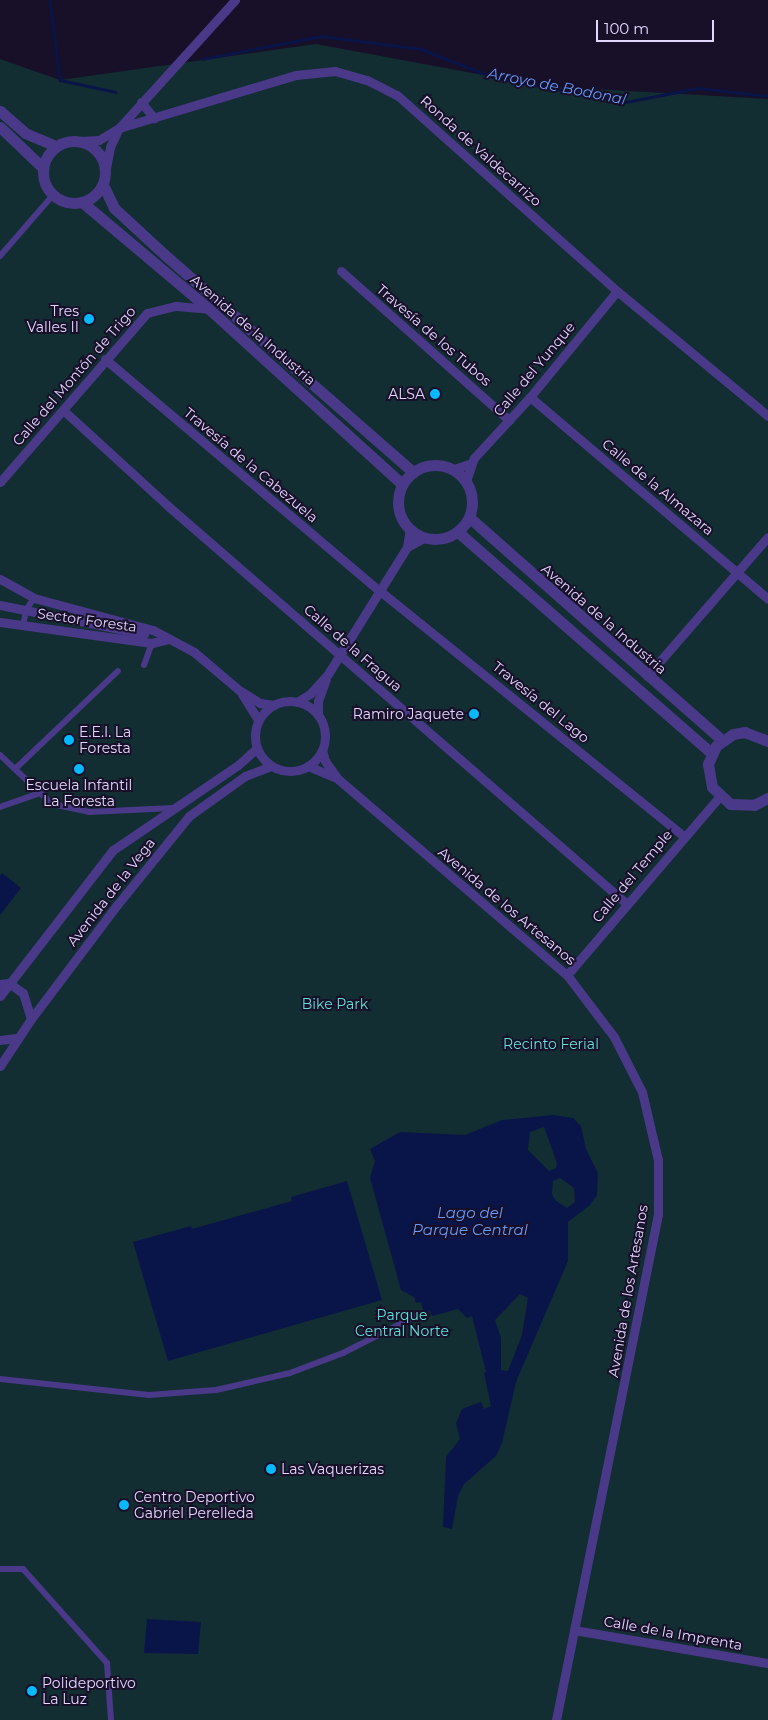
<!DOCTYPE html>
<meta charset="utf-8">
<style>
body{margin:0}
#map{position:relative;width:768px;height:1720px;overflow:hidden;background:#180f29;font-family:Montserrat,sans-serif}
div>[style]{position:absolute}
[style*='--x']{left:calc(var(--x)*1px);top:calc(var(--y)*1px);width:calc(var(--w)*1px);rotate:calc(var(--a)*1deg)}
.green>*{inset:0;background:#122e33}
.water>*{inset:0;background:#091548}
.stream>*{height:2.5px;margin:-1.25px;padding:0 1.25px;transform-origin:1.25px;border-radius:1.25px;background:#091548}
.pedestrian>*{height:6px;margin:-3px;padding:0 3px;transform-origin:3px;border-radius:3px;background:#4a3989}
.minor>*{height:9px;margin:-4.5px;padding:0 4.5px;transform-origin:4.5px;border-radius:4.5px;background:#4a3989}
.minor>.ring{margin:-4.5px;padding:0;box-sizing:content-box;background:none;border:9px solid #4a3989;border-radius:50%}
.tertiary>*{height:11px;margin:-5.5px;padding:0 5.5px;transform-origin:5.5px;border-radius:5.5px;background:#4a3989}
.tertiary>.ring{margin:-5.5px;padding:0;box-sizing:content-box;background:none;border:11px solid #4a3989;border-radius:50%}
.dots>*{width:14px;height:14px;translate:-50% -50%;box-sizing:border-box;border:2px solid #180f29;border-radius:50%}
span{translate:-50% -50%;white-space:nowrap;text-align:center;line-height:1.15;-webkit-text-stroke:4px #180f29;paint-order:stroke}
.street-label{font-size:14px;color:#e3d7ff}
.poi-label{font-size:14px;color:#e3d7ff}
.right{translate:-100% -50%;text-align:right}
.left{translate:0 -50%;text-align:left}
.park-label{font-size:14px;color:#5ee4da}
.water-label{font-size:15px;color:#659cff;font-style:italic}
.scale{position:absolute;left:596px;top:20px;width:118px;height:22px;box-sizing:border-box;border:2px solid #e3d7ff;border-top:0;padding-left:6px;font-size:15px;line-height:18px;white-space:nowrap;color:#e3d7ff;-webkit-text-stroke:4px #180f29;paint-order:stroke}
</style>
<div id="map">
<div class="green">
<div style="clip-path:polygon(316px 44px,542px 86px,768px 99px,768px 1720px,0 1720px,0 59px,60px 80px)"></div>
</div>
<div class="water">
<div style="clip-path:polygon(2px 873px,21px 888px,0 915px,0 876px)"></div>
<div style="clip-path:polygon(evenodd,553px 1115px,573px 1118px,581px 1126px,586px 1149px,598px 1173px,597px 1195px,590px 1205px,568px 1222px,568px 1261px,516px 1382px,502px 1443px,496px 1456px,464px 1484px,458px 1496px,452px 1529px,443px 1527px,446px 1457px,460px 1439px,456px 1423px,462px 1409px,481px 1402px,484px 1409px,491px 1406px,484px 1373px,486px 1372px,472px 1316px,467px 1318px,458px 1309px,432px 1316px,430px 1311px,424px 1313px,421px 1302px,416px 1303px,414px 1297px,401px 1290px,370px 1178px,375px 1161px,370px 1149px,400px 1132px,465px 1135px,502px 1120px,553px 1115px,544px 1127px,557px 1163px,556px 1168px,549px 1171px,528px 1150px,530px 1132px,544px 1127px,553px 1115px,560px 1178px,574px 1188px,575px 1202px,567px 1208px,555px 1200px,552px 1194px,553px 1181px,560px 1178px,553px 1115px,520px 1294px,528px 1298px,522px 1335px,508px 1371px,501px 1370px,501px 1338px,495px 1320px,520px 1294px)"></div>
<div style="clip-path:polygon(347px 1181px,382px 1300px,168px 1361px,133px 1242px,191px 1226px,192px 1229px,292px 1201px,291px 1197px)"></div>
<div style="clip-path:polygon(147px 1619px,201px 1622px,198px 1654px,144px 1653px)"></div>
</div>
<div class="stream">
<div style="--x:50;--y:0;--w:81;--a:82.9"></div>
<div style="--x:60;--y:80;--w:57;--a:12.1"></div>
<div style="--x:202;--y:59;--w:121;--a:-10.9"></div>
<div style="--x:321;--y:36;--w:101;--a:7.4"></div>
<div style="--x:421;--y:49;--w:77;--a:21.3"></div>
<div style="--x:493;--y:77;--w:135;--a:10.6"></div>
<div style="--x:626;--y:102;--w:73;--a:-11"></div>
<div style="--x:698;--y:88;--w:70;--a:6.5"></div>
</div>
<div class="pedestrian">
<div style="--x:0;--y:256;--w:81;--a:-49"></div>
<div style="--x:23;--y:626;--w:16;--a:-79"></div>
<div style="--x:26;--y:610;--w:14;--a:-56"></div>
<div style="--x:144;--y:665;--w:23;--a:-70"></div>
<div style="--x:0;--y:755;--w:71;--a:43.3"></div>
<div style="--x:52;--y:804;--w:38;--a:12"></div>
<div style="--x:89;--y:812;--w:84;--a:-2.7"></div>
<div style="--x:15;--y:769;--w:142;--a:-43.6"></div>
<div style="--x:0;--y:807;--w:42;--a:-19.3"></div>
<div style="--x:0;--y:1379;--w:150;--a:6.1"></div>
<div style="--x:149;--y:1395;--w:67;--a:-4.3"></div>
<div style="--x:216;--y:1390;--w:76;--a:-12.9"></div>
<div style="--x:290;--y:1373;--w:57;--a:-20.7"></div>
<div style="--x:343;--y:1353;--w:82;--a:-26.9"></div>
<div style="--x:0;--y:1569;--w:23;--a:0"></div>
<div style="--x:23;--y:1569;--w:126;--a:48.2"></div>
<div style="--x:107;--y:1663;--w:57;--a:86"></div>
</div>
<div class="minor">
<div style="--x:141;--y:102;--w:21;--a:51"></div>
<div style="--x:79;--y:141;--w:20;--a:-3"></div>
<div style="--x:99;--y:140;--w:23;--a:-31"></div>
<div style="--x:119;--y:128;--w:185;--a:-16.7"></div>
<div style="--x:296;--y:75;--w:39;--a:-6"></div>
<div style="--x:335;--y:71;--w:33;--a:16"></div>
<div style="--x:367;--y:80;--w:34;--a:27"></div>
<div style="--x:397;--y:95;--w:295;--a:41.7"></div>
<div style="--x:617;--y:291;--w:196;--a:39.6"></div>
<div style="--x:106;--y:168;--w:21;--a:-79"></div>
<div style="--x:110;--y:147;--w:21;--a:-65"></div>
<div style="--x:119;--y:128;--w:173;--a:-47.8"></div>
<div style="--x:341;--y:271;--w:225;--a:41.6"></div>
<div style="--x:105;--y:359;--w:360;--a:40.2"></div>
<div style="--x:380;--y:591;--w:390;--a:38.9"></div>
<div style="--x:530;--y:397;--w:312;--a:40.3"></div>
<div style="--x:63;--y:410;--w:142;--a:42.4"></div>
<div style="--x:168;--y:506;--w:608;--a:40.93"></div>
<div style="--x:454;--y:469;--w:18;--a:-19"></div>
<div style="--x:466;--y:481;--w:24;--a:-71"></div>
<div style="--x:474;--y:458;--w:83;--a:-47.4"></div>
<div style="--x:530;--y:397;--w:137;--a:-50.6"></div>
<div style="--x:0;--y:482;--w:224;--a:-49"></div>
<div style="--x:147;--y:313;--w:30;--a:-14"></div>
<div style="--x:176;--y:306;--w:33;--a:5"></div>
<div style="--x:407;--y:547;--w:18;--a:-81"></div>
<div style="--x:0;--y:579;--w:39;--a:29"></div>
<div style="--x:34;--y:598;--w:123;--a:15.1"></div>
<div style="--x:153;--y:630;--w:47;--a:28.2"></div>
<div style="--x:194;--y:652;--w:59;--a:40.2"></div>
<div style="--x:239;--y:690;--w:25;--a:32"></div>
<div style="--x:260;--y:703;--w:14;--a:8"></div>
<div style="--x:0;--y:605;--w:147;--a:11.4"></div>
<div style="--x:0;--y:622;--w:153;--a:7.9"></div>
<div style="--x:152;--y:643;--w:18;--a:-13"></div>
<div style="--x:647;--y:676;--w:184;--a:-49"></div>
<div style="--x:242;--y:694;--w:31;--a:58"></div>
<div class="ring" style="left:255px;top:701px;width:61px;height:61px"></div>
<div style="--x:297;--y:702;--w:15;--a:-32"></div>
<div style="--x:310;--y:694;--w:27;--a:-48"></div>
<div style="--x:328;--y:674;--w:150;--a:-58.1"></div>
<div style="--x:407;--y:547;--w:19;--a:-28"></div>
<div style="--x:318;--y:715;--w:14;--a:-90"></div>
<div style="--x:318;--y:701;--w:23;--a:-70"></div>
<div style="--x:322;--y:750;--w:11;--a:75"></div>
<div style="--x:325;--y:761;--w:22;--a:54"></div>
<div style="--x:338;--y:779;--w:301;--a:40.6"></div>
<div style="--x:567;--y:975;--w:78;--a:52.8"></div>
<div style="--x:614;--y:1037;--w:62;--a:63"></div>
<div style="--x:642;--y:1092;--w:70;--a:76.8"></div>
<div style="--x:658;--y:1160;--w:54;--a:90"></div>
<div style="--x:658;--y:1214;--w:516;--a:101.4"></div>
<div style="--x:308;--y:766;--w:30;--a:23"></div>
<div style="--x:567;--y:975;--w:234;--a:-49.5"></div>
<div style="--x:0;--y:984;--w:9;--a:-6"></div>
<div style="--x:9;--y:983;--w:17;--a:36"></div>
<div style="--x:23;--y:993;--w:27;--a:73"></div>
<div style="--x:0;--y:996;--w:185;--a:-52.3"></div>
<div style="--x:113;--y:850;--w:151;--a:-34.2"></div>
<div style="--x:238;--y:765;--w:25;--a:-42"></div>
<div style="--x:0;--y:1040;--w:17;--a:-7"></div>
<div style="--x:0;--y:1066;--w:56;--a:-56.6"></div>
<div style="--x:31;--y:1019;--w:143;--a:-53"></div>
<div style="--x:117;--y:905;--w:114;--a:-51"></div>
<div style="--x:189;--y:816;--w:69;--a:-35.5"></div>
<div style="--x:245;--y:776;--w:28;--a:-21"></div>
<div style="--x:574;--y:1630;--w:197;--a:9.7"></div>
</div>
<div class="tertiary">
<div style="--x:0;--y:111;--w:33;--a:41"></div>
<div style="--x:25;--y:133;--w:34;--a:23"></div>
<div style="--x:0;--y:127;--w:59;--a:43.6"></div>
<div class="ring" style="left:43px;top:141px;width:51px;height:51px"></div>
<div style="--x:103;--y:185;--w:25;--a:64"></div>
<div style="--x:114;--y:208;--w:69;--a:42.7"></div>
<div style="--x:165;--y:255;--w:330;--a:41.2"></div>
<div style="--x:82;--y:202;--w:166;--a:40.1"></div>
<div style="--x:209;--y:309;--w:261;--a:42.2"></div>
<div class="ring" style="left:398px;top:465px;width:63px;height:63px"></div>
<div style="--x:470;--y:518;--w:336;--a:41.4"></div>
<div style="--x:458;--y:532;--w:336;--a:41.1"></div>
<div style="--x:768;--y:741;--w:25;--a:-159"></div>
<div style="--x:745;--y:732;--w:12;--a:171"></div>
<div style="--x:733;--y:734;--w:21;--a:145"></div>
<div style="--x:716;--y:746;--w:20;--a:114"></div>
<div style="--x:708;--y:764;--w:23;--a:80"></div>
<div style="--x:712;--y:787;--w:25;--a:43"></div>
<div style="--x:730;--y:804;--w:24;--a:2"></div>
<div style="--x:754;--y:805;--w:16;--a:-27"></div>
</div>
<div class="dots">
<div style="left:89px;top:319px;background:#03b9ff"></div>
<div style="left:435px;top:394px;background:#03b9ff"></div>
<div style="left:474px;top:714px;background:#03b9ff"></div>
<div style="left:69px;top:740px;background:#03b9ff"></div>
<div style="left:79px;top:769px;background:#03b9ff"></div>
<div style="left:271px;top:1469px;background:#03b9ff"></div>
<div style="left:124px;top:1505px;background:#03b9ff"></div>
<div style="left:32px;top:1691px;background:#03b9ff"></div>
</div>
<div class="street-label">
<span style="left:481px;top:151px;rotate:42deg">Ronda de Valdecarrizo</span>
<span style="left:253px;top:330px;rotate:41deg">Avenida de la Industria</span>
<span style="left:434px;top:335px;rotate:41deg">Travesía de los Tubos</span>
<span style="left:534px;top:369px;rotate:-50deg">Calle del Yunque</span>
<span style="left:74px;top:376px;rotate:-49deg">Calle del Montón de Trigo</span>
<span style="left:251px;top:465px;rotate:40deg">Travesía de la Cabezuela</span>
<span style="left:658px;top:487px;rotate:40deg">Calle de la Almazara</span>
<span style="left:604px;top:619px;rotate:41deg">Avenida de la Industria</span>
<span style="left:87px;top:620px;rotate:8deg">Sector Foresta</span>
<span style="left:353px;top:648px;rotate:41deg">Calle de la Fragua</span>
<span style="left:541px;top:702px;rotate:39deg">Travesía del Lago</span>
<span style="left:632px;top:876px;rotate:-50deg">Calle del Temple</span>
<span style="left:111px;top:892px;rotate:-52deg">Avenida de la Vega</span>
<span style="left:507px;top:906px;rotate:40deg">Avenida de los Artesanos</span>
<span style="left:628px;top:1291px;rotate:-80deg">Avenida de los Artesanos</span>
<span style="left:673px;top:1633px;rotate:10deg">Calle de la Imprenta</span>
</div>
<div class="poi-label">
<span class="right" style="left:79px;top:319px">Tres<br>Valles II</span>
<span class="right" style="left:425px;top:394px">ALSA</span>
<span class="right" style="left:464px;top:714px">Ramiro Jaquete</span>
<span class="left" style="left:79px;top:740px">E.E.I. La<br>Foresta</span>
<span style="left:79px;top:793px">Escuela Infantil<br>La Foresta</span>
<span class="left" style="left:281px;top:1469px">Las Vaquerizas</span>
<span class="left" style="left:134px;top:1505px">Centro Deportivo<br>Gabriel Perelleda</span>
<span class="left" style="left:42px;top:1691px">Polideportivo<br>La Luz</span>
</div>
<div class="park-label">
<span style="left:335px;top:1004px">Bike Park</span>
<span style="left:551px;top:1044px">Recinto Ferial</span>
<span style="left:402px;top:1323px">Parque<br>Central Norte</span>
</div>
<div class="water-label">
<span style="left:557px;top:86px;rotate:11deg">Arroyo de Bodonal</span>
<span style="left:470px;top:1221px">Lago del<br>Parque Central</span>
</div>
<div class="scale">100 m</div>
</div>
